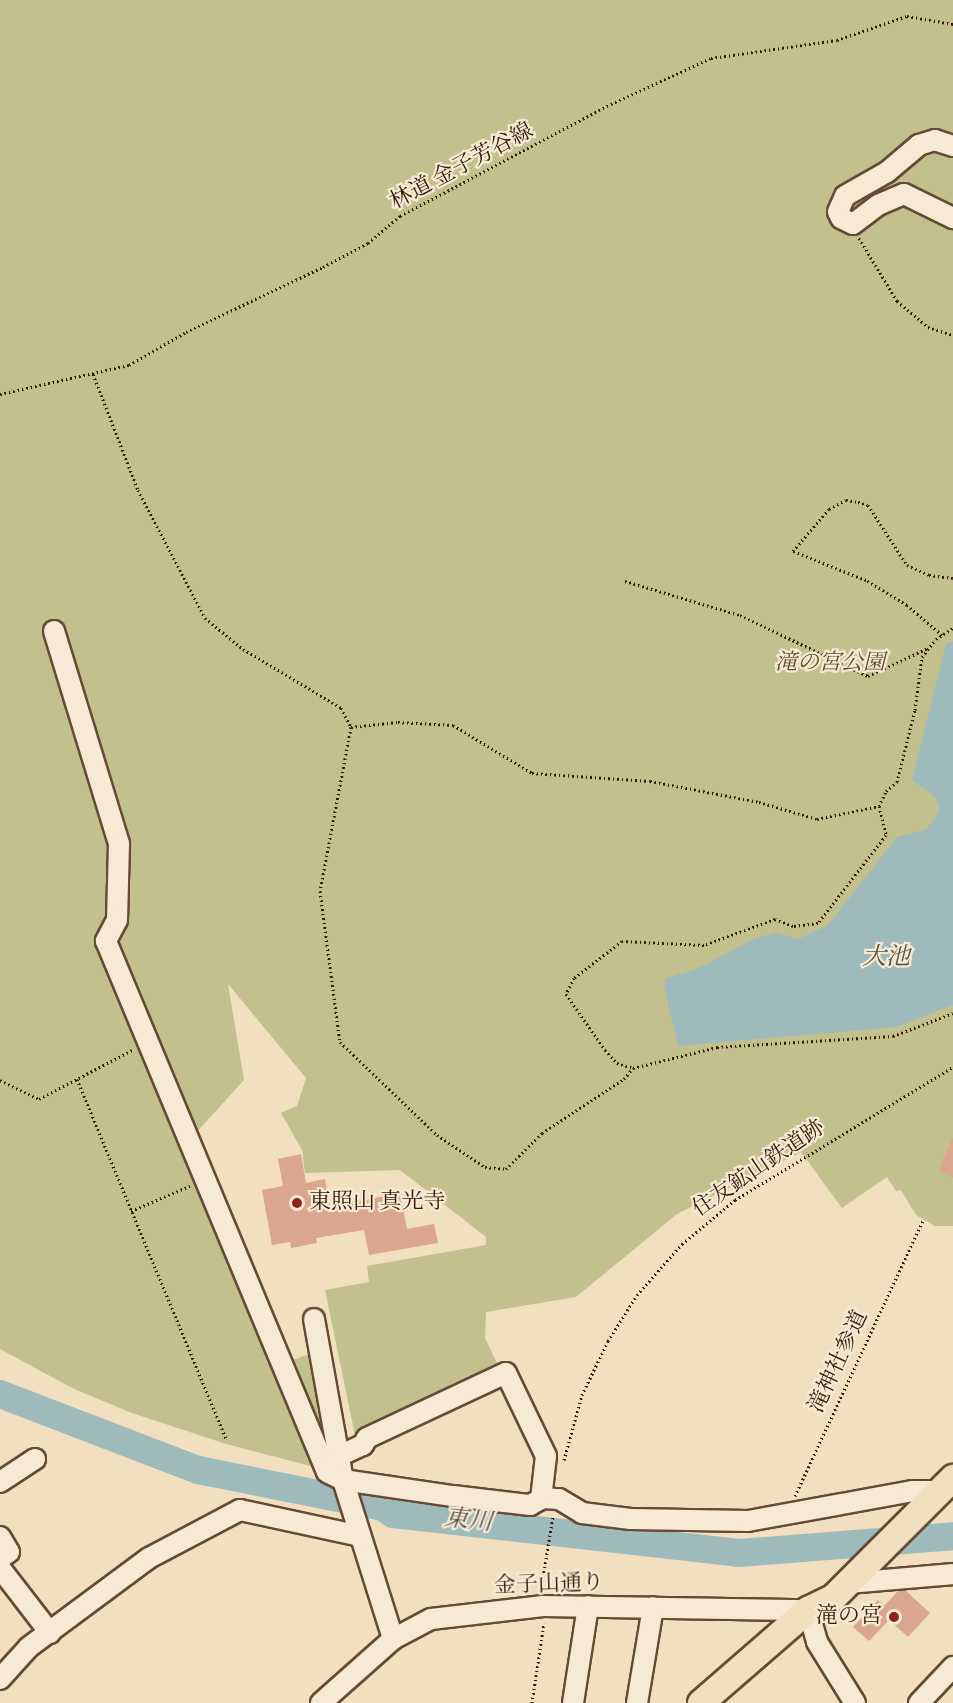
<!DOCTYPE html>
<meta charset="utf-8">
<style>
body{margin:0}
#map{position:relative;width:953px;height:1703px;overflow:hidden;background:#f1dfbf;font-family:Vollkorn,"Noto Serif JP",serif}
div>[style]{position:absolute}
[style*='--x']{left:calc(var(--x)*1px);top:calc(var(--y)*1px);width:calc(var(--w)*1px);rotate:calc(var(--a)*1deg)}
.green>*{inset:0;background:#c2c08c}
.water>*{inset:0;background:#9ebabb}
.river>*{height:28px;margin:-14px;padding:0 14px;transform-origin:14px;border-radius:14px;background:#9ebabb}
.building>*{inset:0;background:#daa68e}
.path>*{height:3px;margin-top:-1.5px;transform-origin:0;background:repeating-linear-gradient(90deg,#361906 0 1.5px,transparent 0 4.5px)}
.roads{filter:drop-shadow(2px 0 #654a34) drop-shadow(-2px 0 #654a34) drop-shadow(0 2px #654a34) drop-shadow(0 -2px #654a34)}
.minor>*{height:20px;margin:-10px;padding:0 10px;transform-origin:10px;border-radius:10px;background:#f6ead5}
.major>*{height:26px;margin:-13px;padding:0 13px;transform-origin:13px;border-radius:13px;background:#f1dfbf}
.dots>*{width:16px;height:16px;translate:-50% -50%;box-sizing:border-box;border:3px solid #f6ead5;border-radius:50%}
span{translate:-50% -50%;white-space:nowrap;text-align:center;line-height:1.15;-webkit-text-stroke:4.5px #f6ead5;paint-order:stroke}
.street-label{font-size:22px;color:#361906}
.park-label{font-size:22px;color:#604b2e;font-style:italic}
.poi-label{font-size:22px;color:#361906}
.left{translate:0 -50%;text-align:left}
.right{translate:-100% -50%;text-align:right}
.water-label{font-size:24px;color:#5a5145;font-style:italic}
</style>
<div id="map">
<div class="green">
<div style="clip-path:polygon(0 0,953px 0,953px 1226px,935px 1226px,916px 1215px,901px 1190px,896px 1191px,887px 1177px,842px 1208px,801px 1152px,677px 1214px,576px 1297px,486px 1312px,485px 1338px,500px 1369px,357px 1445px,325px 1290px,369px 1282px,367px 1266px,486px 1245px,486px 1237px,400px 1170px,305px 1173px,302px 1150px,281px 1113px,297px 1106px,306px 1078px,228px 984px,244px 1080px,184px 1146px,277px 1366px,309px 1354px,331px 1455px,310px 1466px,223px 1443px,132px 1413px,74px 1389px,0 1349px)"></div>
</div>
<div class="water">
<div style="clip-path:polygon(953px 641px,953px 1005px,896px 1027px,678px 1046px,664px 986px,666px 978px,697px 969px,754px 939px,775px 933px,798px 939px,828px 925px,897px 837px,925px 830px,936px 817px,939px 807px,935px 797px,912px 780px,946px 644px)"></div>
</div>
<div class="river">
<div style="--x:0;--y:1394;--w:212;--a:21"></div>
<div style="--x:198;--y:1470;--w:189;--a:11.3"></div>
<div style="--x:383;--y:1507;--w:12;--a:35"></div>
<div style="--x:393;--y:1514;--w:348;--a:6.4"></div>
<div style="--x:739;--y:1553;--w:215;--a:-4.5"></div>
</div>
<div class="building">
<div style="clip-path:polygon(953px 1137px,953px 1178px,938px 1171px)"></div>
<div style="clip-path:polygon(301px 1154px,306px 1183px,325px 1179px,330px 1207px,400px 1193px,407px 1229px,434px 1224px,438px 1243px,369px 1255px,364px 1230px,316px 1238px,317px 1243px,291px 1248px,290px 1242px,272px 1245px,262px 1190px,283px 1186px,278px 1159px)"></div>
<div style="clip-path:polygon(905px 1590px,930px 1613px,908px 1637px,889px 1620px,869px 1641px,853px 1627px,878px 1600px,884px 1606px,898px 1591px)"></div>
</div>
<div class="path">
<div style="--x:859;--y:238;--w:74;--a:58.9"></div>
<div style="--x:897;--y:301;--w:40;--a:40"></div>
<div style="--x:928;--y:327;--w:26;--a:18"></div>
<div style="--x:93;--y:374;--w:124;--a:68.8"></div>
<div style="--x:138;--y:490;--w:144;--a:62.4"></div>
<div style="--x:205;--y:618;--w:49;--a:39.2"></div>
<div style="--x:243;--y:649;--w:114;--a:31"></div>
<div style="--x:341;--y:708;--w:21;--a:62"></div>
<div style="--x:351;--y:727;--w:47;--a:-6.1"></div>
<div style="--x:398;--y:722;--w:55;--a:3.1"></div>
<div style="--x:453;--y:725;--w:92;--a:31.3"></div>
<div style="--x:532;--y:773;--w:118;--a:3.9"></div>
<div style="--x:650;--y:781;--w:111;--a:10.9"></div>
<div style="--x:759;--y:802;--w:60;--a:16.3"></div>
<div style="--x:817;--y:819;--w:63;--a:-11.8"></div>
<div style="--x:879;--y:806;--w:17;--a:-65"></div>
<div style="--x:886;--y:791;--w:14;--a:-39"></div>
<div style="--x:897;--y:782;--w:74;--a:-76"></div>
<div style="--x:915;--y:710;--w:53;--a:-82.5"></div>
<div style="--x:922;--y:657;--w:23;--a:-52"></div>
<div style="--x:936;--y:639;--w:20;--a:-33"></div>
<div style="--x:0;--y:394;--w:132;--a:-12.7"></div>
<div style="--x:129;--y:365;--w:66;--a:-30.1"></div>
<div style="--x:186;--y:332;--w:152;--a:-25.4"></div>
<div style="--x:323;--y:267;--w:51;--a:-28.1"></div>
<div style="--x:368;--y:243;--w:42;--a:-40.2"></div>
<div style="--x:400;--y:216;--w:239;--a:-28"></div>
<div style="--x:611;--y:104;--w:110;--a:-24.7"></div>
<div style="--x:711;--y:58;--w:127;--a:-8.1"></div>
<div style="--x:837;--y:40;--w:74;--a:-18.9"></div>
<div style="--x:907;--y:16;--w:47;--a:9.9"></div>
<div style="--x:625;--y:581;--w:120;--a:16.5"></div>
<div style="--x:740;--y:615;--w:142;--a:25.5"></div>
<div style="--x:868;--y:676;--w:66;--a:-25"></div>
<div style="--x:942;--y:635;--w:46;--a:-139.4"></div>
<div style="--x:907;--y:605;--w:48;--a:-148.6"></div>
<div style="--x:866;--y:580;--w:79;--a:-158.3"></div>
<div style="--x:793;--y:551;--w:55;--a:-49.4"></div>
<div style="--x:829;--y:509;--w:19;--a:-28"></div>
<div style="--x:846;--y:500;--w:12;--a:9"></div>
<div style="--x:858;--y:502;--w:10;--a:17"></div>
<div style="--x:868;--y:505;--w:72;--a:57"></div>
<div style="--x:907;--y:565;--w:24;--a:24"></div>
<div style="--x:929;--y:575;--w:24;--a:7"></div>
<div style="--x:351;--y:727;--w:167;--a:100.7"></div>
<div style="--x:320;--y:891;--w:152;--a:82.5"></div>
<div style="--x:340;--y:1042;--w:134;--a:43.8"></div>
<div style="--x:437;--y:1135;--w:58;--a:33.7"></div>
<div style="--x:485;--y:1167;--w:21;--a:5"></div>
<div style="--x:506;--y:1169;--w:51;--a:-45"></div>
<div style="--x:542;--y:1133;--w:98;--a:-33.4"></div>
<div style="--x:624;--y:1079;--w:14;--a:-51"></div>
<div style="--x:879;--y:806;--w:30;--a:76"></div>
<div style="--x:886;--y:835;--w:111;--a:127.7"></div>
<div style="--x:818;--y:923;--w:25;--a:173"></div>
<div style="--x:793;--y:926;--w:19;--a:-159"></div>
<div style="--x:775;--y:919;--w:76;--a:159.9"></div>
<div style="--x:704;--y:945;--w:82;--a:-177.2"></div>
<div style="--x:622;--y:941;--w:61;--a:142.4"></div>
<div style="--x:574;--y:978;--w:18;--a:117"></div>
<div style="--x:566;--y:994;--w:68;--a:55.1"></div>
<div style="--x:605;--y:1050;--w:18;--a:47"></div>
<div style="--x:617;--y:1063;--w:17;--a:17"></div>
<div style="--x:633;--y:1068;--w:87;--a:-14"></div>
<div style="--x:717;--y:1047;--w:176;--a:-3.6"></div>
<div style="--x:893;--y:1036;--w:64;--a:-21"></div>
<div style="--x:77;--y:1079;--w:389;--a:67.5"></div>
<div style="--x:0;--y:1080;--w:43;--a:26"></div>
<div style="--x:39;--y:1099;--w:107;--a:-27.8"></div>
<div style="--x:131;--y:1211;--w:64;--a:-23"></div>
<div style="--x:564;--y:1460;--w:67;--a:-74.5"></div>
<div style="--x:582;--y:1395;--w:60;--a:-64.3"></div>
<div style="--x:608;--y:1341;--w:54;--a:-57.8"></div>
<div style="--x:637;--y:1295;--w:68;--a:-48.6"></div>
<div style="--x:682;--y:1244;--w:69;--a:-39.7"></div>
<div style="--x:735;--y:1200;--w:255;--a:-31.4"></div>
<div style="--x:795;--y:1496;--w:304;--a:-65.1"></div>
<div style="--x:541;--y:1590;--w:75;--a:-80.8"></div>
<div style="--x:532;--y:1703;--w:81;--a:-81.5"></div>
</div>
<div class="roads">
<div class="minor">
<div style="--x:953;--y:146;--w:19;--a:-162"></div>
<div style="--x:935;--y:140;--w:17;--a:163"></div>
<div style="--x:919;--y:145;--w:42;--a:139.8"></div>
<div style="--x:887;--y:172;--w:48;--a:150.3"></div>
<div style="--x:845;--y:196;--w:17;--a:114"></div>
<div style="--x:838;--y:212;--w:7;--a:63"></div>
<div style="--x:841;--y:218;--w:13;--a:27"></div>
<div style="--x:853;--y:224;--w:31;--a:-37"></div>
<div style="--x:878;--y:205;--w:28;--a:-23"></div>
<div style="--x:904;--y:194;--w:55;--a:26.1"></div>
<div style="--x:54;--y:631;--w:223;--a:73"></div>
<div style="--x:119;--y:844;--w:76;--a:91.5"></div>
<div style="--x:117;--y:920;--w:24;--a:118"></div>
<div style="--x:106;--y:941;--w:575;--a:67.4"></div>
<div style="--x:327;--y:1472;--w:18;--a:27"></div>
<div style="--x:343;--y:1480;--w:111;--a:8.3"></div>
<div style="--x:453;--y:1496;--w:78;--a:6.7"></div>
<div style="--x:530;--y:1505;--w:15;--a:-28"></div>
<div style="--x:543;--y:1498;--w:16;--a:4"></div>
<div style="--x:559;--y:1499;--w:27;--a:31"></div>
<div style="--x:582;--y:1513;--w:49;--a:7"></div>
<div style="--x:631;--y:1519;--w:117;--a:1"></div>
<div style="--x:748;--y:1521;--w:168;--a:-10.3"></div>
<div style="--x:913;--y:1491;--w:27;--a:0"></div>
<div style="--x:314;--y:1319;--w:164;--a:79.8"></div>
<div style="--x:343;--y:1480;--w:167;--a:72.5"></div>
<div style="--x:339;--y:1456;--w:26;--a:-25"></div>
<div style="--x:363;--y:1445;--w:8;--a:-60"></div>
<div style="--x:367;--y:1438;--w:153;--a:-25.1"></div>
<div style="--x:506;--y:1373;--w:92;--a:64.3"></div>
<div style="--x:546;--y:1456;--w:43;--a:96.6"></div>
<div style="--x:0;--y:1482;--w:42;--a:-33.3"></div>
<div style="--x:0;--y:1537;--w:17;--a:59"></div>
<div style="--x:9;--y:1552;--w:11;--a:146"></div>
<div style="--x:0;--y:1568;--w:82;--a:52.4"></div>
<div style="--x:849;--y:1583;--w:104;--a:-4.9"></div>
<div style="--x:0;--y:1679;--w:43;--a:-47.8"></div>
<div style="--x:29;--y:1647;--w:149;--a:-36.6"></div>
<div style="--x:149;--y:1558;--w:103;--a:-27.8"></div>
<div style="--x:240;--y:1510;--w:123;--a:12.2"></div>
<div style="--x:321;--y:1703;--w:96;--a:-41.6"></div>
<div style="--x:393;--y:1639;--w:43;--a:-27.8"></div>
<div style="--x:431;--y:1619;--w:113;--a:-6.6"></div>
<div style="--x:543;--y:1606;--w:265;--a:0.9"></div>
<div style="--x:808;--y:1610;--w:33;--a:74"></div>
<div style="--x:817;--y:1642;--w:72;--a:58.1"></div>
<div style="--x:573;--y:1703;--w:98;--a:-81.2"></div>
<div style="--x:637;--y:1703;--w:97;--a:-80.5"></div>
<div style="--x:919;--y:1703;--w:50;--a:-46.6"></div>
</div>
<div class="major">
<div style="--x:701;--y:1703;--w:142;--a:-41"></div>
<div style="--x:808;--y:1610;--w:28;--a:-26"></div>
<div style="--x:833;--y:1598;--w:170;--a:-45"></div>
</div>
</div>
<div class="dots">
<div style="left:297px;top:1203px;background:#8f2418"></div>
<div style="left:894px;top:1617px;background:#8f2418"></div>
</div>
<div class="street-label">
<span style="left:462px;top:167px;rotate:-28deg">林道 金子芳谷線</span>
<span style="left:759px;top:1169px;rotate:-34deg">住友鉱山鉄道跡</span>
<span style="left:839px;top:1362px;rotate:-65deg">滝神社参道</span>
<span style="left:549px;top:1585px;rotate:-2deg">金子山通り</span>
</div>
<div class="park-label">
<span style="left:830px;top:664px">滝の宮公園</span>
</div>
<div class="poi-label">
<span class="left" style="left:309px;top:1203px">東照山 真光寺</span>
<span class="right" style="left:882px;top:1617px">滝の宮</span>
</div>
<div class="water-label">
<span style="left:886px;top:959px">大池</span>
<span style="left:468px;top:1522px;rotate:6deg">東川</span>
</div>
</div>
